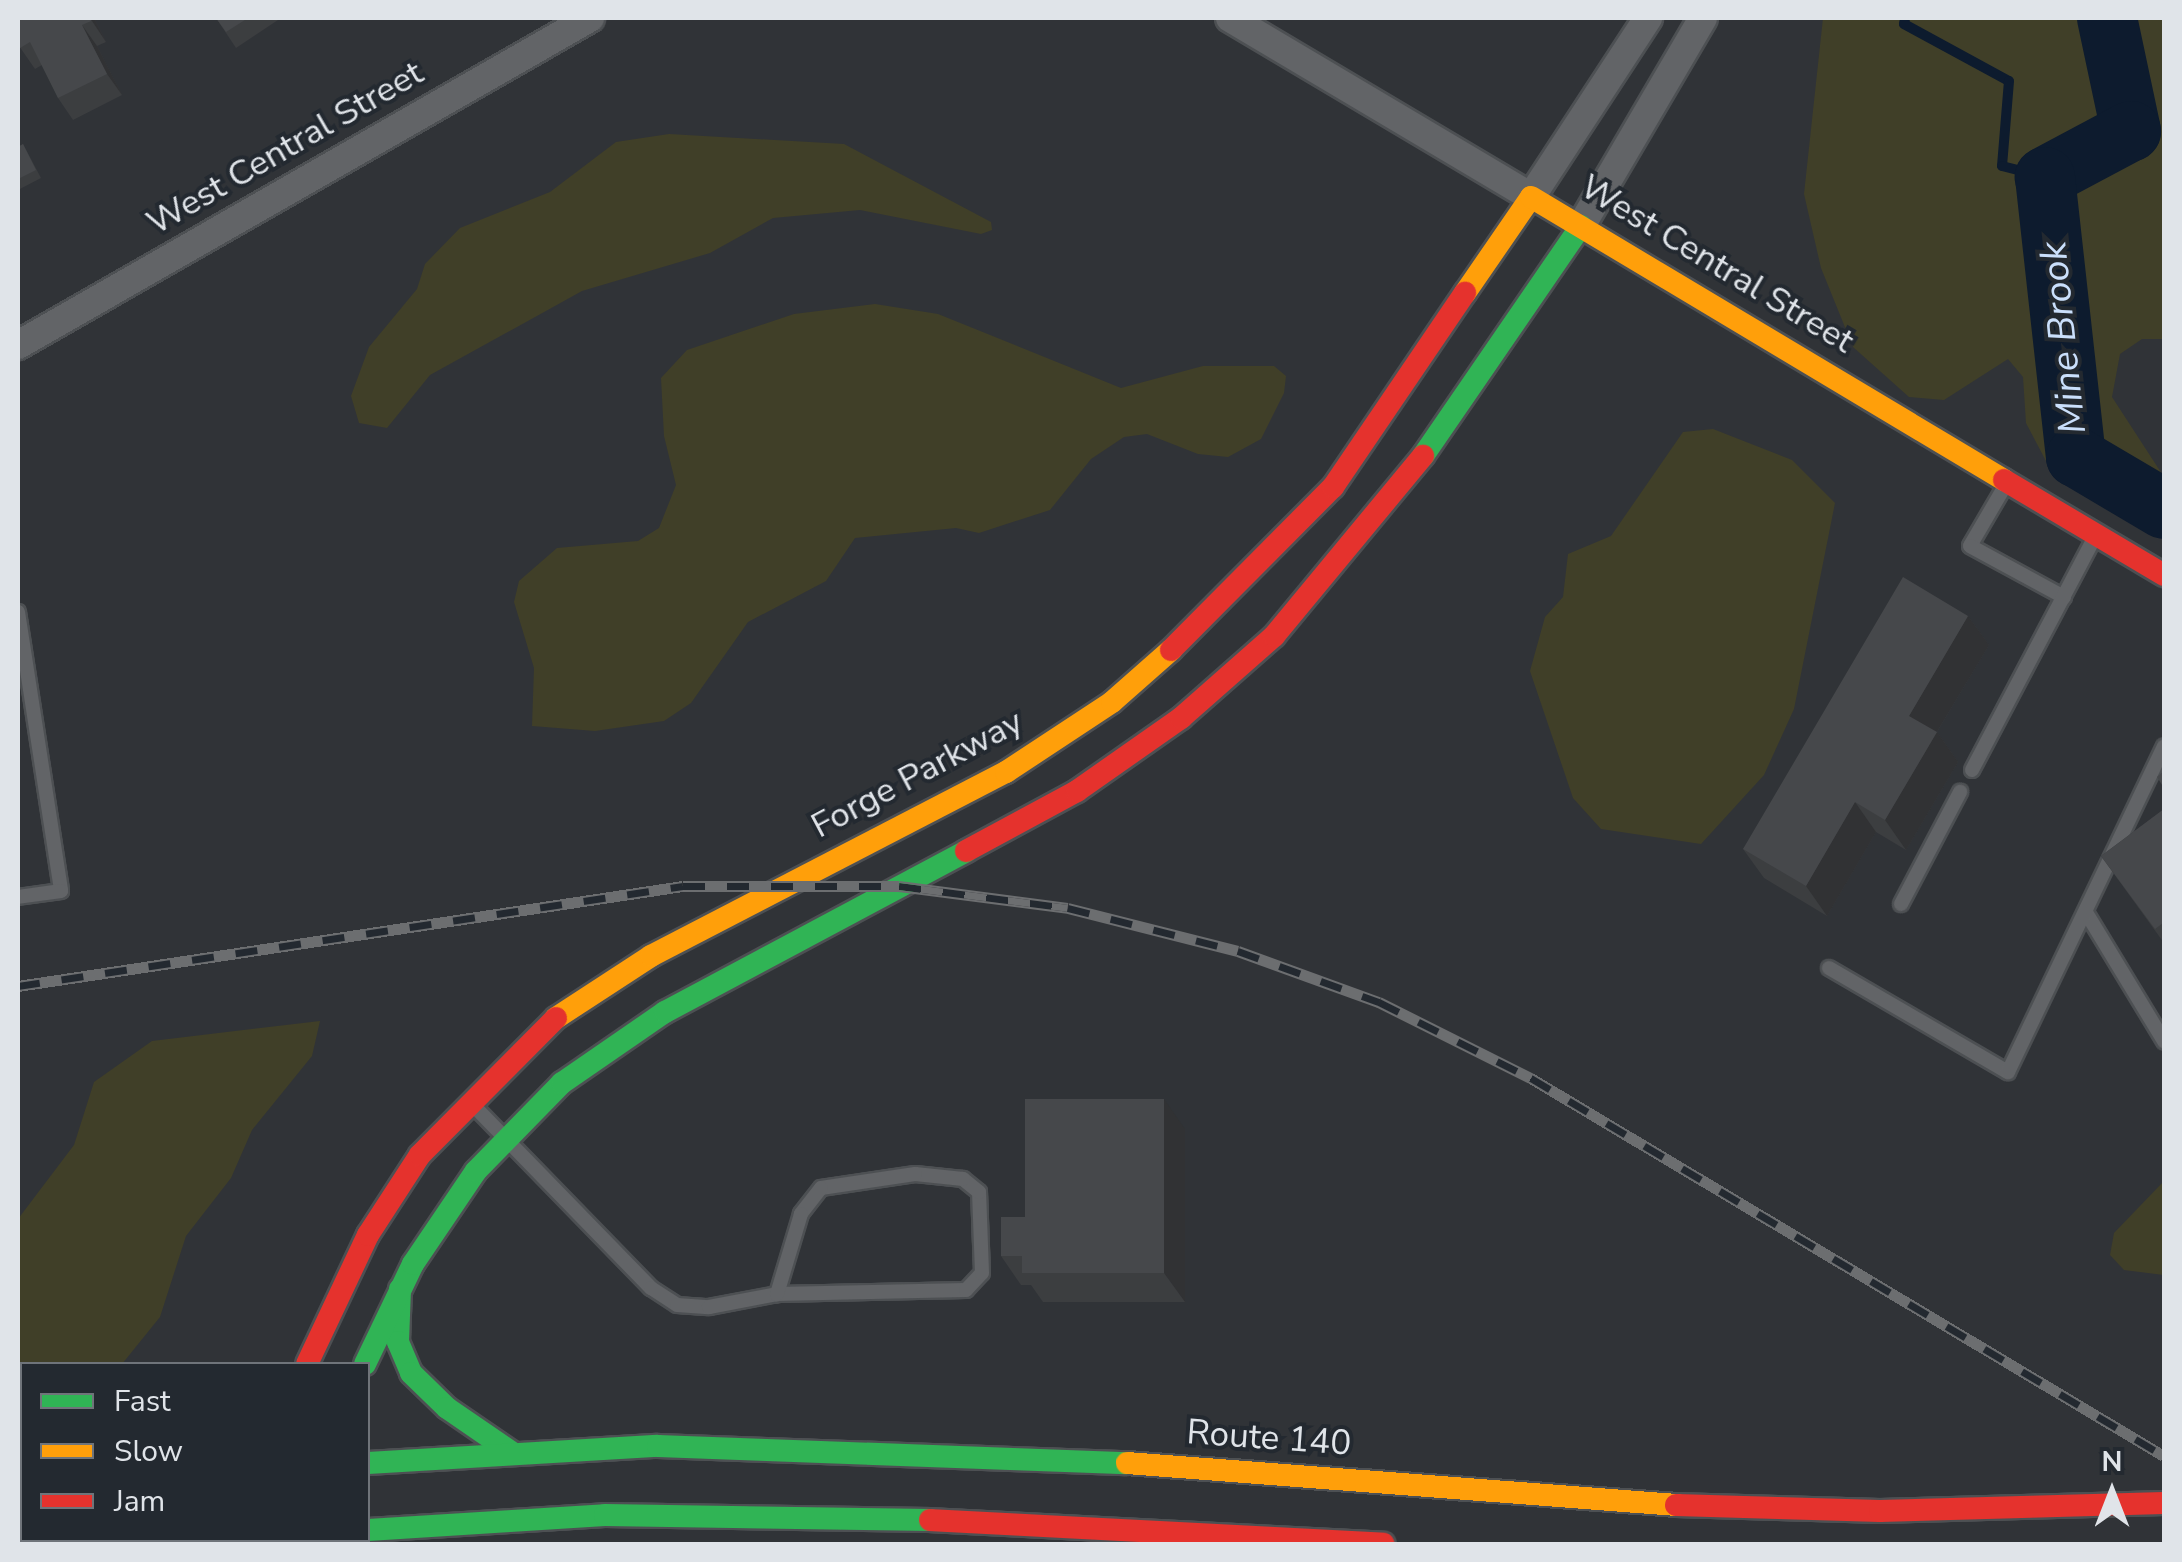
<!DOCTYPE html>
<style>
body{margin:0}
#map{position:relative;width:2182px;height:1562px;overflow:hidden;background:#303337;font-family:"Nunito Sans",sans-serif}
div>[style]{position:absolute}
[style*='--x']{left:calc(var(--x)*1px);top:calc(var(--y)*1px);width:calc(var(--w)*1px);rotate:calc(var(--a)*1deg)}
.green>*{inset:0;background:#403f28}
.stream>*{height:10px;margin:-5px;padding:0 5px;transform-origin:5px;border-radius:5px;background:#0d1b2e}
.river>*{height:60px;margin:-30px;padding:0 30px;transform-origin:30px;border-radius:30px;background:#0d1b2e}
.roads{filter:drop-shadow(2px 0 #4d5053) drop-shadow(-2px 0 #4d5053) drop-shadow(0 2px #4d5053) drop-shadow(0 -2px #4d5053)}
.lane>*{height:14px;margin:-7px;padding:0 7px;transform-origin:7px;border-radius:7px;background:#626467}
.street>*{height:28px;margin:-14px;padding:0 14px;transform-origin:14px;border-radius:14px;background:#626467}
.fast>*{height:22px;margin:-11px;padding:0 11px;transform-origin:11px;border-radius:11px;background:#30b455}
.slow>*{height:22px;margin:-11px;padding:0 11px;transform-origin:11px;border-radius:11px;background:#ff9f0a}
.jam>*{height:22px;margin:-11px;padding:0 11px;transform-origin:11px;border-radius:11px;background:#e5322d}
.rail>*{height:11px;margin-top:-5.5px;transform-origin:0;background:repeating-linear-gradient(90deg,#232930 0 22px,#6c6e70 0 44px);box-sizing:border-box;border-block:2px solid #6c6e70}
.wall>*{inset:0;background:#3c3e40}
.shaded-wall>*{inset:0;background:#313234}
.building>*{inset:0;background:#46484b}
span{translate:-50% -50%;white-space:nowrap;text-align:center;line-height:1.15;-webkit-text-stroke:8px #232930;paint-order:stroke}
.street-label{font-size:35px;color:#e0e4e9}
.water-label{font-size:38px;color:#cadffb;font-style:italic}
.frame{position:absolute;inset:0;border:20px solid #e0e4e9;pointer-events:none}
.legend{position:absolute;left:20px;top:1362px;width:350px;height:180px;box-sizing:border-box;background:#232930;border:2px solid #6f747a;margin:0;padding:12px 18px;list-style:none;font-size:30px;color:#e0e4e9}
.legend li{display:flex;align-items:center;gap:20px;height:50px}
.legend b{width:50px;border:2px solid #6f747a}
.north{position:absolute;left:2062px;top:1442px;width:100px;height:100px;-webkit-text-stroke:8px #232930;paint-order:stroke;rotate:0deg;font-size:28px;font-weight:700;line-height:40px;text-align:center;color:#e0e4e9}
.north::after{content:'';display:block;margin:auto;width:35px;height:45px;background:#e0e4e9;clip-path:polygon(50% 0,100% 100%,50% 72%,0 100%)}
</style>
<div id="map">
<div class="green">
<div style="clip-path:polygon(1823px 18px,2164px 18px,2164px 339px,2142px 339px,2120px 354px,2112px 397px,2164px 477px,2164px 538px,2074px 489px,2046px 461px,2026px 423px,2023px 377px,2008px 359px,1944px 400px,1909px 397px,1853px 347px,1821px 268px,1804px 194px)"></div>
<div style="clip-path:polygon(669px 134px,844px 144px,991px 222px,992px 230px,981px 234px,860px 210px,773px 218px,710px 253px,582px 291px,430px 375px,387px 428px,359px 423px,351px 396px,369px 347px,417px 289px,425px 264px,460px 228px,550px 192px,616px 142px)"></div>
<div style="clip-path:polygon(875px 304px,938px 314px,1121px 388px,1203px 366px,1274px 366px,1286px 376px,1284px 393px,1261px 439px,1228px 457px,1198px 454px,1147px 434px,1124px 437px,1091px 459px,1050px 510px,979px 533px,956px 528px,855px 538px,826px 581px,748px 622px,691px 703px,664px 721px,595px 731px,532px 726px,534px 668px,514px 602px,519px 581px,557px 548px,638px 541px,659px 528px,676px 485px,664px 436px,661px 378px,687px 350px,794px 314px)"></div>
<div style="clip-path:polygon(1713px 429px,1792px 460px,1835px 503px,1794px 709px,1764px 775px,1701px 844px,1601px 829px,1573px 798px,1530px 671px,1545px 617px,1563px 597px,1568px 554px,1611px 536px,1683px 432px)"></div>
<div style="clip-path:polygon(320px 1021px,312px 1056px,252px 1130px,231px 1178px,186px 1236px,160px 1317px,122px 1364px,22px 1364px,18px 1445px,18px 1219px,74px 1145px,94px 1082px,152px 1041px)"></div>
<div style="clip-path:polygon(2164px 1181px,2164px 1275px,2124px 1270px,2110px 1255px,2114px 1233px)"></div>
</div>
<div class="stream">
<div style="--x:1905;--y:18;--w:6;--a:99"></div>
<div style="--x:1904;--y:24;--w:119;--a:28.5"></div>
<div style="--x:2009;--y:81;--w:85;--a:94.7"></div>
<div style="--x:2002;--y:166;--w:44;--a:14.3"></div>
</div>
<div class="river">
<div style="--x:2107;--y:18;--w:116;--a:78"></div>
<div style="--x:2131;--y:131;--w:98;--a:151.9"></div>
<div style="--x:2045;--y:177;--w:282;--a:83.7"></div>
<div style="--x:2076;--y:457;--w:102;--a:30.6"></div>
</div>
<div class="roads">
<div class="lane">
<div style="--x:2005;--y:486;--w:69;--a:120.3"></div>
<div style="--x:1970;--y:546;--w:107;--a:28.5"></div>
<div style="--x:18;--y:612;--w:282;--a:81.2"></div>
<div style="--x:61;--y:891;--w:43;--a:172.1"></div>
<div style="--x:1972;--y:770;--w:261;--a:-62.2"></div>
<div style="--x:1901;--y:904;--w:127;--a:-62.2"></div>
<div style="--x:2087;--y:914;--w:149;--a:58.8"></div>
<div style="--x:1829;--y:968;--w:207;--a:30.2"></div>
<div style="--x:2008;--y:1072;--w:361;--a:-64.4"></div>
<div style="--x:472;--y:1104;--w:257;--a:45.8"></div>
<div style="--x:651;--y:1288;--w:31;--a:33"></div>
<div style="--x:677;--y:1305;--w:32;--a:4"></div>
<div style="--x:709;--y:1307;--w:69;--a:-10.8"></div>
<div style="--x:777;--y:1294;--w:189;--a:-1.2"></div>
<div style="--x:966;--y:1290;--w:23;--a:-47"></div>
<div style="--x:982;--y:1273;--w:81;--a:-92.1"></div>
<div style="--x:979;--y:1192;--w:21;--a:-141"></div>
<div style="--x:963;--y:1179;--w:48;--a:-174.1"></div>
<div style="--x:915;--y:1174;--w:95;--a:171.5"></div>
<div style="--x:821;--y:1188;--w:33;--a:128"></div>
<div style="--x:801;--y:1214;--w:84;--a:106.7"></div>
</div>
<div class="street">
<div style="--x:1230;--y:18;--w:350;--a:30.7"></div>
<div style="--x:1531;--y:197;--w:214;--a:-56.8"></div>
<div style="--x:1581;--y:226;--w:241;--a:-59.6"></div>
<div style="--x:18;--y:345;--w:659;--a:-29.76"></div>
</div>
<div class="fast">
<div style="--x:1423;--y:456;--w:279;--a:-55.5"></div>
<div style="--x:400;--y:1289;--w:53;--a:92.2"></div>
<div style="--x:398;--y:1342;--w:34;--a:67"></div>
<div style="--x:411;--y:1373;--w:50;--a:44.2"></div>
<div style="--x:447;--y:1408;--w:78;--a:34.5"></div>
<div style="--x:365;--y:1364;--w:111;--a:-64.4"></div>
<div style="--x:413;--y:1264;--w:112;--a:-55.9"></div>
<div style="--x:476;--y:1171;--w:123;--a:-45.7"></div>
<div style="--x:562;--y:1083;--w:125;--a:-34.6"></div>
<div style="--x:665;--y:1012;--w:341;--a:-28.1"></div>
<div style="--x:368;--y:1463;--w:290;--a:-3.4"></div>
<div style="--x:658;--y:1446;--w:469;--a:2.1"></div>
<div style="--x:368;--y:1530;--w:237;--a:-3.6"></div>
<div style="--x:605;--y:1515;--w:325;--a:0.9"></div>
</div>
<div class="slow">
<div style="--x:1465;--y:293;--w:116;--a:-55.5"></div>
<div style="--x:1531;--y:197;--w:551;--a:30.89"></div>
<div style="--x:556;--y:1018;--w:113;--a:-33.1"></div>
<div style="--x:651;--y:956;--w:400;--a:-27.4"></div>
<div style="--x:1006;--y:772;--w:127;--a:-33.4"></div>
<div style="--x:1112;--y:702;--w:79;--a:-41.4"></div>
<div style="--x:1127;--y:1463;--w:551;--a:4.37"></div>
<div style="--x:18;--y:1498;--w:4;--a:-14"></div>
<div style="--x:317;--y:1540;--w:4;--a:90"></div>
</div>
<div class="jam">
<div style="--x:2004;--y:480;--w:186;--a:30.7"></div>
<div style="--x:1171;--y:650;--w:230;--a:-45.2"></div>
<div style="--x:1333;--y:487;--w:235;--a:-55.8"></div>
<div style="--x:966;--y:851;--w:126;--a:-28.4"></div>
<div style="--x:1077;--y:791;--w:127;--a:-35.1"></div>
<div style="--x:1181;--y:718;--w:124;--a:-41.4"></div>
<div style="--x:1274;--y:636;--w:234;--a:-50.4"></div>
<div style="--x:307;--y:1364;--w:143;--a:-64.7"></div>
<div style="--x:368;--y:1235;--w:95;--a:-57"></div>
<div style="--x:420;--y:1155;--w:193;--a:-45.2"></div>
<div style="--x:1676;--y:1505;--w:204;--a:1.7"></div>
<div style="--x:1880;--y:1511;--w:284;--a:-1.6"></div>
<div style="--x:930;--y:1520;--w:454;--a:3"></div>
<div style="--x:249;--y:1544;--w:39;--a:-6"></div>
</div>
</div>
<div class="rail">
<div style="--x:18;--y:986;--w:672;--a:-8.55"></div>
<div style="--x:683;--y:886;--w:216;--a:0"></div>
<div style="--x:899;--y:886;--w:170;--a:7.4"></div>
<div style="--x:1068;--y:908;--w:175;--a:14.2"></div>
<div style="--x:1238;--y:951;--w:150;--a:19.9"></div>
<div style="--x:1379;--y:1002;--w:170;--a:26.6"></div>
<div style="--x:1531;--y:1078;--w:737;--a:30.84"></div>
</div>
<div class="wall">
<div style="clip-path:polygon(18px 18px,94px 18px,106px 42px,97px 46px,122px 95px,73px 120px,58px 98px,42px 65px,35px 69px,19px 46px,18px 47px)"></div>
<div style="clip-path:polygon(216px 18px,281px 18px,236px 48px)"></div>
<div style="clip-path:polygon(23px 144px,41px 178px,18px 190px,18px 147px)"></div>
<div style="clip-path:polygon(1968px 616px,1989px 645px,1937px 732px,1958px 762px,1906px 850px,1876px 832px,1827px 916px,1764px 878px,1743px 849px)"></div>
<div style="clip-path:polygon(2164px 809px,2164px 943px,2101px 856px)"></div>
<div style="clip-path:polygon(1185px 1129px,1185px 1302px,1043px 1302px,1031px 1285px,1021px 1285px,1001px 1256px,1025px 1217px)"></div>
</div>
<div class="shaded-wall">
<div style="clip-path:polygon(90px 18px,94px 18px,106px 42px)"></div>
<div style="clip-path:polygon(82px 25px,97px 46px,122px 95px,107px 74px)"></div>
<div style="clip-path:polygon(1968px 616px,1989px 645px,1929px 745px,1909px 716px)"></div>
<div style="clip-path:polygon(1937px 732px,1958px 762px,1906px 850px,1885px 820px)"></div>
<div style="clip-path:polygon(1855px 802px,1876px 832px,1827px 916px,1806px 886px)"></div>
<div style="clip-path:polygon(1164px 1099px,1185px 1129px,1185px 1302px,1164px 1273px)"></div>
</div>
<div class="building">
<div style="clip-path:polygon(18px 18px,90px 18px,91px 21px,82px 25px,107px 74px,58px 98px,30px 42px,20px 48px,18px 43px)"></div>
<div style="clip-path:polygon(216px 18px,248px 18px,226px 32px)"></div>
<div style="clip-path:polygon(23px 144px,36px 170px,18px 179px,18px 147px)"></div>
<div style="clip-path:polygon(1903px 577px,1968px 616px,1909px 716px,1937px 732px,1885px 820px,1855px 802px,1806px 886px,1743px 849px)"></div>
<div style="clip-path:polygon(2164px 771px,2164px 788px,2157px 777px)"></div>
<div style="clip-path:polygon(2164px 809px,2164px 925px,2163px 923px,2155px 929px,2101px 856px)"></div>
<div style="clip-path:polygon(1025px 1099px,1164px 1099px,1164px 1273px,1022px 1273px,1022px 1256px,1001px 1256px,1001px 1217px,1025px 1217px)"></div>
</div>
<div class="street-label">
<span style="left:285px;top:148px;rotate:-30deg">West Central Street</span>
<span style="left:1717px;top:264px;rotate:31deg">West Central Street</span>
<span style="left:917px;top:774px;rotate:-28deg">Forge Parkway</span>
<span style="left:1269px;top:1438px;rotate:4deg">Route 140</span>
</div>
<div class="water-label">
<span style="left:2063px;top:338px;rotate:-96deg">Mine Brook</span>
</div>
<div class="frame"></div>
<ul class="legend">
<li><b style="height:12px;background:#30b455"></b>Fast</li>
<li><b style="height:12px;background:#ff9f0a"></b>Slow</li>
<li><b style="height:12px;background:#e5322d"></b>Jam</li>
</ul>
<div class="north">N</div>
</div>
